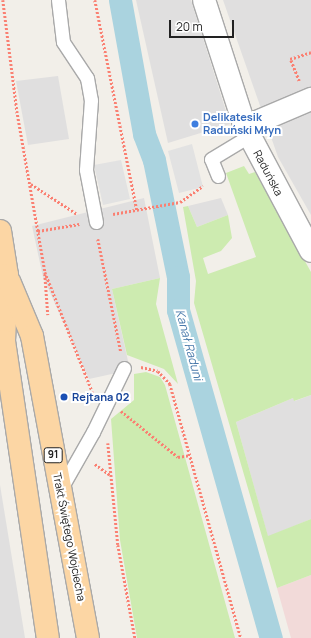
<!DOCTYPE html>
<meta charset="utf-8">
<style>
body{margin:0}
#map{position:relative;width:311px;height:638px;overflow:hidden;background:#f2efe9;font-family:Manrope,sans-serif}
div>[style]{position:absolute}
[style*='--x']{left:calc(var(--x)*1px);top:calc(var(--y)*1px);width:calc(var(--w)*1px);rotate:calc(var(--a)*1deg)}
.residential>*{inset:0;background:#e0dfdf}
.commercial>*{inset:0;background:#f2dad9}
.grass>*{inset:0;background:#cdebb0}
.parking>*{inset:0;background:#e2e2e2}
.canal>*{height:23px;margin:-11.5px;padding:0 11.5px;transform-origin:11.5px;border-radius:11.5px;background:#aad3df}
.path>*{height:2.5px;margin-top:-1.25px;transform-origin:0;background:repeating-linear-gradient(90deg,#fa8072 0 2px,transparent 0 4px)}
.roads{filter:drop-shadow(1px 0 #a9a9a9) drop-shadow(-1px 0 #a9a9a9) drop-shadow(0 1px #a9a9a9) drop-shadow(0 -1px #a9a9a9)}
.service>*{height:13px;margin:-6.5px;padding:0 6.5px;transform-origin:6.5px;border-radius:6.5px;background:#fff}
.minor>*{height:22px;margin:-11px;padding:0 11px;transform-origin:11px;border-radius:11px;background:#fff}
.primary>*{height:22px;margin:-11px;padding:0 11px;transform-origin:11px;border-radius:11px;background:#fcd6a4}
.dots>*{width:11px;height:11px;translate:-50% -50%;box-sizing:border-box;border:2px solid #fff;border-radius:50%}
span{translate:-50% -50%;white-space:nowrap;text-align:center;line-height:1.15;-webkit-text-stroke:4px #fff;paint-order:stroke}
.shield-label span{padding:1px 3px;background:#fff;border:1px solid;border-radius:3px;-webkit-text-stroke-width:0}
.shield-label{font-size:10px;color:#222;font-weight:700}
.shop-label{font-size:11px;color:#366cbe;font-weight:700}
.left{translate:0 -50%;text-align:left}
.street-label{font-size:11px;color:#222}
.transit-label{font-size:11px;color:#164399;font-weight:700}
.water-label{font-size:12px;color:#4a7aab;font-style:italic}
.scale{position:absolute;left:169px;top:20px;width:65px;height:18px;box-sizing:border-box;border:2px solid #222;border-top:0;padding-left:5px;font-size:12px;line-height:14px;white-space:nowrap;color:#222;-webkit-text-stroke:3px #fff;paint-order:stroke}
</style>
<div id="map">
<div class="residential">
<div style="clip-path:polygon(136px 0,191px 0,230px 124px,168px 143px)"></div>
<div style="clip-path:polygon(223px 0,311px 0,311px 215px,278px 157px)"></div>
<div style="clip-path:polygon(58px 76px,69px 139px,28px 145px,16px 81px)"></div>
<div style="clip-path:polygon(144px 198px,160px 278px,112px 289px,130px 370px,89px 379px,43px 277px,32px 226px)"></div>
<div style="clip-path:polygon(221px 198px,228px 215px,197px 227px,188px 206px)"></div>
<div style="clip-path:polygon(311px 395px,311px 519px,268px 537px,236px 422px,293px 398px,295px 401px)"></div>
<div style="clip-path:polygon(0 485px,25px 638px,0 638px)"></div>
</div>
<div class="commercial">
<div style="clip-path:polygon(311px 575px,311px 638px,291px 638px,277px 588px)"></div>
</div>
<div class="grass">
<div style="clip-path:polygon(244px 166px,249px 174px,255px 172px,311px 272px,311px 395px,294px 401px,293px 398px,236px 422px,268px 536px,311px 519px,311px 575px,277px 588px,194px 303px,196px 281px,183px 207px,188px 206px,197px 227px,228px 215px,232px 238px,221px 251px,203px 258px,208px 274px,256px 257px,226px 173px)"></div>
<div style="clip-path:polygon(160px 278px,156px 304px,178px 384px,164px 369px,127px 355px,112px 289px)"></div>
<div style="clip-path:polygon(146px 372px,160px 377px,165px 385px,235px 638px,137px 638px,120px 540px,111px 419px,134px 400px,134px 374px)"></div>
</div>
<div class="parking">
<div style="clip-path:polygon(192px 144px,203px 187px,179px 193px,168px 151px)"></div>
<div style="clip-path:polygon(121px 160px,130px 199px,103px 205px,94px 165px)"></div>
</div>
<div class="canal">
<div style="--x:120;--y:0;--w:136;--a:79.8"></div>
<div style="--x:144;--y:134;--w:28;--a:69"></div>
<div style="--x:154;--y:160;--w:119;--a:78.4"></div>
<div style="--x:178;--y:277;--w:33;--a:90"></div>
<div style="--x:178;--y:310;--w:341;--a:74.2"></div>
</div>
<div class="path">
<div style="--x:3;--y:0;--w:112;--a:82.8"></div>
<div style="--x:17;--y:111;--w:163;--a:80.1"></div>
<div style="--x:45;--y:272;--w:130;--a:68.4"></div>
<div style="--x:95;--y:0;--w:214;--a:78.7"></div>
<div style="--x:299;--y:81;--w:24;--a:-112"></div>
<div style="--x:290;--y:59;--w:22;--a:-18"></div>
<div style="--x:31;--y:184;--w:55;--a:33.1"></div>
<div style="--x:113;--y:214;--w:68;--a:-10.2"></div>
<div style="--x:180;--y:202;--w:28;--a:-35"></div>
<div style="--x:38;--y:231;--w:42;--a:-9.7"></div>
<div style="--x:98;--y:239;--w:115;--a:78.5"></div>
<div style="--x:45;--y:274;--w:41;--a:85.8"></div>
<div style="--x:141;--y:367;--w:17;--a:13"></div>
<div style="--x:158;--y:371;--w:18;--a:47"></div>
<div style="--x:170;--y:384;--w:264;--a:74.4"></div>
<div style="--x:121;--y:411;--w:73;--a:38.9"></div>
<div style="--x:178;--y:457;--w:12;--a:-9"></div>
<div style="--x:108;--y:443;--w:102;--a:84.4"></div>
<div style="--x:118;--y:545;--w:95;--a:79.6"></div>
<div style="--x:95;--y:464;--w:19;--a:36"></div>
</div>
<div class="roads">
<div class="service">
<div style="--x:58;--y:0;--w:42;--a:83.2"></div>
<div style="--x:63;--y:42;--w:43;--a:56.3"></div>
<div style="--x:87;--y:78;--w:22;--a:80"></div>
<div style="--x:91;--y:100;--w:70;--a:94.1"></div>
<div style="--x:86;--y:170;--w:53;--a:79.1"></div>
<div style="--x:218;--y:176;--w:18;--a:-112"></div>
<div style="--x:211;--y:159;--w:44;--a:-31.2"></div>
<div style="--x:60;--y:490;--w:67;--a:-60.4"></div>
<div style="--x:93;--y:432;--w:71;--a:-64.2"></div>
</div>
<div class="minor">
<div style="--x:204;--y:0;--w:133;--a:72.1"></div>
<div style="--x:245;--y:127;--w:140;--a:62"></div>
<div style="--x:245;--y:127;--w:72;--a:-23"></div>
</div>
<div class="primary">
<div style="--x:0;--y:231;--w:45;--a:81"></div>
<div style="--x:7;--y:275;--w:66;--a:92.6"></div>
<div style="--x:4;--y:341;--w:300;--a:81.6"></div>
<div style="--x:9;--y:281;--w:60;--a:67.3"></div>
<div style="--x:32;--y:336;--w:307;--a:79.5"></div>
</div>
</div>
<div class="dots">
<div style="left:195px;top:124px;background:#3f7fe0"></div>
<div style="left:64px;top:397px;background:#1a4fb4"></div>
</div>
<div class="shield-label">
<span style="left:53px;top:455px">91</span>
</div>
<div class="shop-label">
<span class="left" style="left:203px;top:124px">Delikatesik<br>Raduński Młyn</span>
</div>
<div class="street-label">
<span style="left:268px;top:173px;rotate:62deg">Raduńska</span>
<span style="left:69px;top:537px;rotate:79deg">Trakt Świętego Wojciecha</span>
</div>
<div class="transit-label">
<span class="left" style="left:72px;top:397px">Rejtana 02</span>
</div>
<div class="water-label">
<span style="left:189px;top:345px;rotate:75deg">Kanał Raduni</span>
</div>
<div class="scale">20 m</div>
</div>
